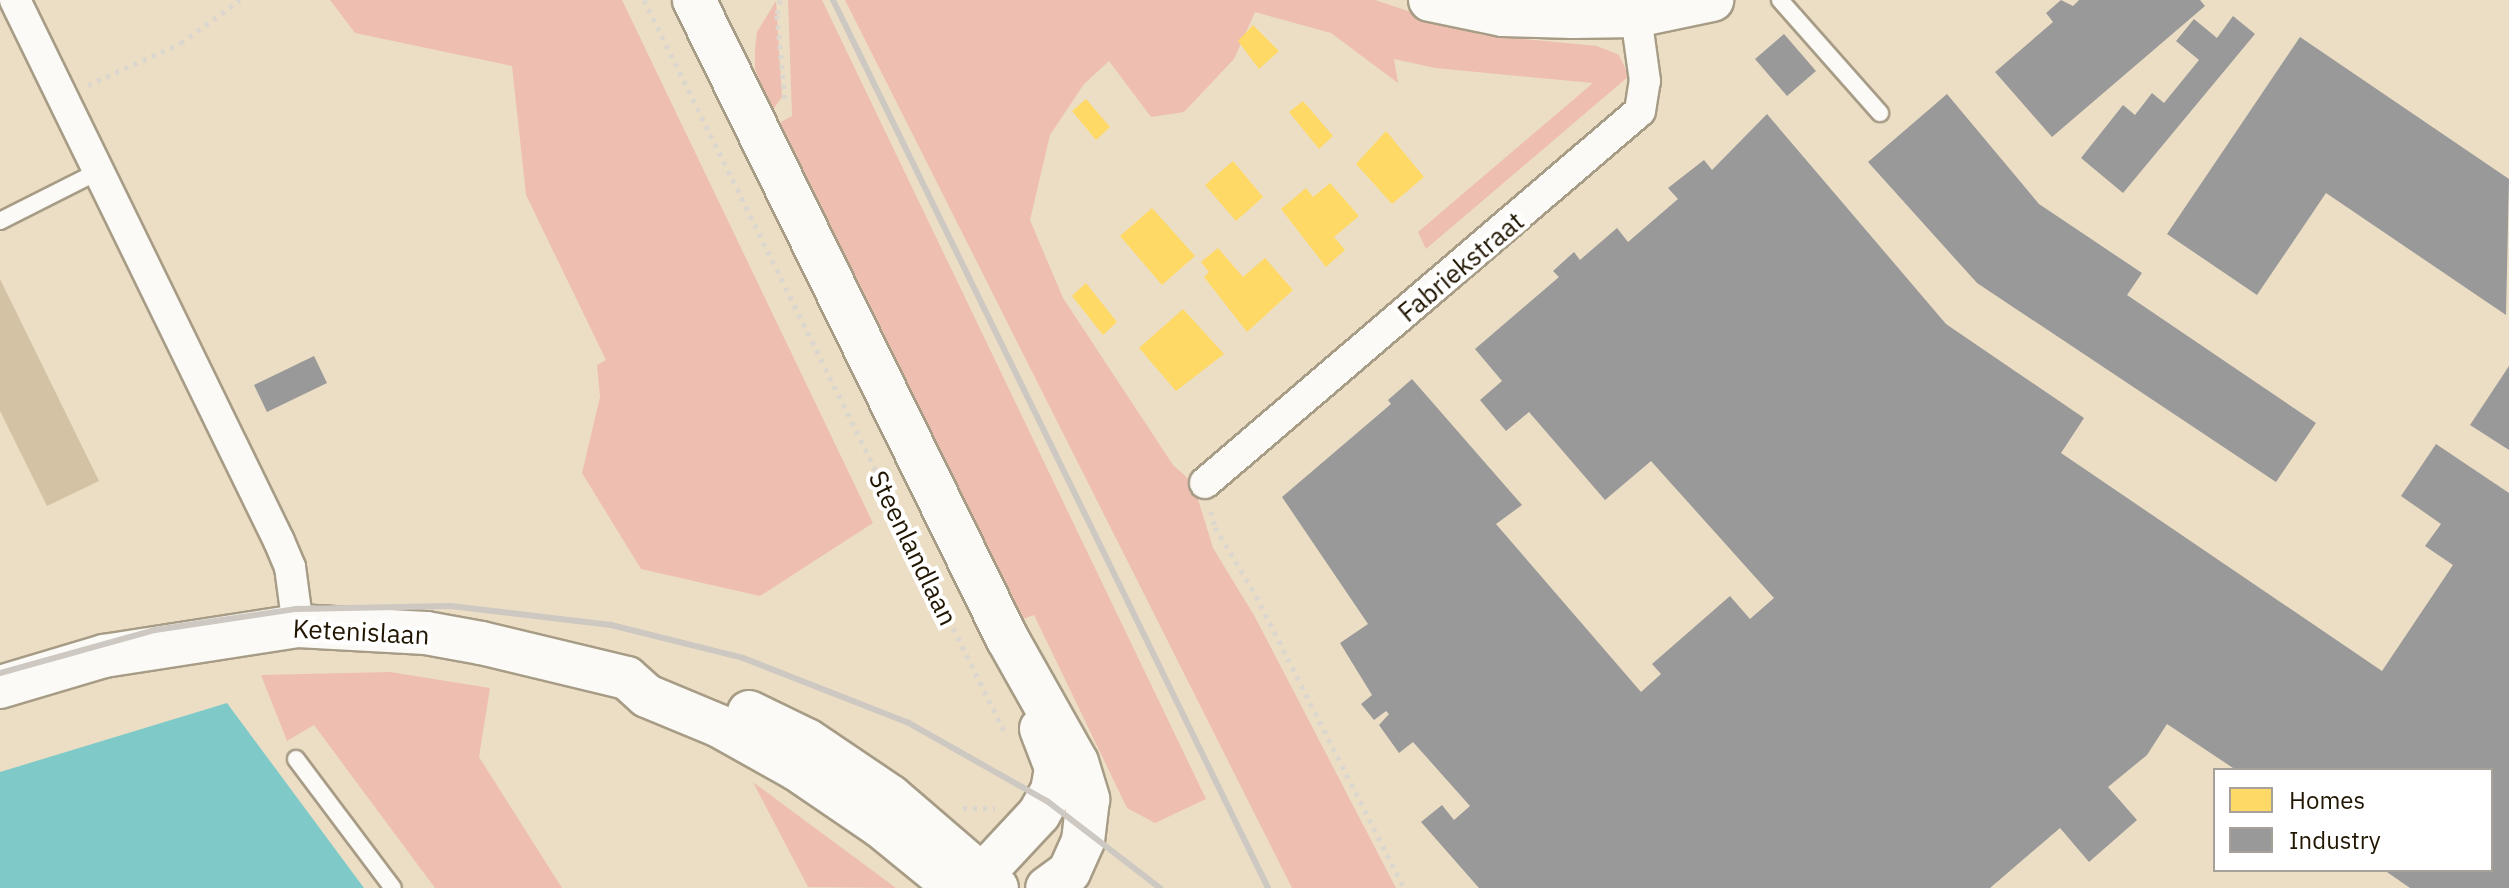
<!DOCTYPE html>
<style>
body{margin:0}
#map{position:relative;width:2509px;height:888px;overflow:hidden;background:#ecdec5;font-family:"IBM Plex Sans",sans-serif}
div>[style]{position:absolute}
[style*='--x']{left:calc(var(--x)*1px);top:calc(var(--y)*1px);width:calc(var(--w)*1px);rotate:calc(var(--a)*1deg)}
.green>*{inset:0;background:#eebeb1}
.water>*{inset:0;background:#7fcac8}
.homes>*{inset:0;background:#ffd966}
.industry>*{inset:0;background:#999}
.building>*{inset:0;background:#d3c2a4}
.path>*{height:5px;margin-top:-2.5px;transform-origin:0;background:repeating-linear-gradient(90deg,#dbd6ce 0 4px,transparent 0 10px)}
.roads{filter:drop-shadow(2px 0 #a79c86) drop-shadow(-2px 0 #a79c86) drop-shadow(0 2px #a79c86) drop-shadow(0 -2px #a79c86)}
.lane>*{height:16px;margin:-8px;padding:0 8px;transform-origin:8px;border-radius:8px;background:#fcfaf6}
.street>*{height:30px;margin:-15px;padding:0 15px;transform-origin:15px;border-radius:15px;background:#fcfaf6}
.secondary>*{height:42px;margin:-21px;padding:0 21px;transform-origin:21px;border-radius:21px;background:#fcfaf6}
.rail>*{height:6px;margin:-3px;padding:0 3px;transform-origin:3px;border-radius:3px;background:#cdc8c1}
span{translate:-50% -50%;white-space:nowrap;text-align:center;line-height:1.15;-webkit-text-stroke:8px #fff;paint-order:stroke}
.street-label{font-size:26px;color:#211602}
.legend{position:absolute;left:2213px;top:768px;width:280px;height:104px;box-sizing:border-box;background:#fff;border:2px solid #a6a29a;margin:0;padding:10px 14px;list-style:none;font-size:24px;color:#211602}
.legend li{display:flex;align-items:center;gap:16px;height:40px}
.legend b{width:40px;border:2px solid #a6a29a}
</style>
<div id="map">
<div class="green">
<div style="clip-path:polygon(330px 0,622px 0,873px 523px,760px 596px,641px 569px,582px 473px,600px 397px,597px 365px,606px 360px,526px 195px,512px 66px,355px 33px)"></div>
<div style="clip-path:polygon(788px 0,822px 0,1206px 799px,1155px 823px,1127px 808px,1034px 615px,1023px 619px,779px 123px,792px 116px)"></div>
<div style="clip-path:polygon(845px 0,1375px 0,1481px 35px,1597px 46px,1619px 55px,1629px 76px,1426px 249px,1418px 232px,1593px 83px,1435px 68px,1394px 59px,1398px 83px,1331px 33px,1255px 12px,1234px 59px,1184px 112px,1151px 117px,1109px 61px,1084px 84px,1050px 135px,1030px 220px,1063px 298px,1173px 465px,1193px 483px,1213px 548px,1255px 617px,1396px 888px,1292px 888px)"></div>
<div style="clip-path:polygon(776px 1px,782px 97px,772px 111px,755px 69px,755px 49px,757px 32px)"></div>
<div style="clip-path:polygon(390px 672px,490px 688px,479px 757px,562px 888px,435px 888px,314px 725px,287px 741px,261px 675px)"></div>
<div style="clip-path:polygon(753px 782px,896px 888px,808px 887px)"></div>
</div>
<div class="water">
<div style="clip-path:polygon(227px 703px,364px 888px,0 888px,0 772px)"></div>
</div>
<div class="homes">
<div style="clip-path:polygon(1253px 25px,1279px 51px,1259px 69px,1238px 41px)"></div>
<div style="clip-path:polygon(1086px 99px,1110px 127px,1096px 140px,1072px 111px)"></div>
<div style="clip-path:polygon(1303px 101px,1333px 136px,1319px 149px,1289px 112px)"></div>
<div style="clip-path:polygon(1386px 131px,1424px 177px,1392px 204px,1356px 164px)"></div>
<div style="clip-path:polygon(1233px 161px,1263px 197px,1236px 221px,1205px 185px)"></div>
<div style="clip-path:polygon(1330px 183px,1359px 216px,1334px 237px,1345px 250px,1326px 267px,1281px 209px,1306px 188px,1313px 197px)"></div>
<div style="clip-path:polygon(1152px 208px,1195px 256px,1162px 285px,1120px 236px)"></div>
<div style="clip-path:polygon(1218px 248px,1243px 277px,1265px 258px,1293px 290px,1247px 332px,1204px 277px,1209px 272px,1201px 262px)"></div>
<div style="clip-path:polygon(1086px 283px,1117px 322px,1103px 335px,1072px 296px)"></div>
<div style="clip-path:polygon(1183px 309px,1224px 354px,1176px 391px,1139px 348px)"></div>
</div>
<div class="industry">
<div style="clip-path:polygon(2061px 0,2073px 6px,2079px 0,2200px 0,2205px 6px,2052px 137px,1995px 72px,2053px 22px,2046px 13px)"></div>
<div style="clip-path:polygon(2233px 16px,2255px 34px,2123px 193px,2081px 158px,2123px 105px,2135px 115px,2152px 93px,2164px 103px,2199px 60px,2176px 41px,2194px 19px,2217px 38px)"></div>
<div style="clip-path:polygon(1784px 34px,1816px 71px,1787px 96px,1755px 59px)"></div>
<div style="clip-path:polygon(2300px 37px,2509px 179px,2506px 315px,2326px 193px,2257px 295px,2167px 234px)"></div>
<div style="clip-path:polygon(1947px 94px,2039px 204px,2142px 273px,2127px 295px,2316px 423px,2276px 482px,1977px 283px,1868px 162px)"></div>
<div style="clip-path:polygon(1767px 114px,1946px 324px,2084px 418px,2061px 453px,2382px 671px,2453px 565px,2425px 546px,2441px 524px,2401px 496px,2436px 444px,2509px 493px,2509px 888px,2410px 888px,2384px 870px,2491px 870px,2491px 770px,2236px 770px,2167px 724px,2147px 755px,2108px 787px,2137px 820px,2089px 862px,2060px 828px,1990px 888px,1479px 888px,1421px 822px,1442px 805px,1454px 820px,1470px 806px,1413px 742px,1399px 753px,1379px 725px,1389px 714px,1386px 711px,1374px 720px,1361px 704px,1372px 695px,1340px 643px,1368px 624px,1282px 497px,1391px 404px,1388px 400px,1412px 379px,1522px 505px,1496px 524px,1641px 692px,1661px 674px,1652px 664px,1730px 596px,1750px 619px,1774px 598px,1651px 461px,1605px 500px,1529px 412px,1506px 431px,1480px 400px,1502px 381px,1475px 349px,1559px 277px,1553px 271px,1574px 252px,1580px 260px,1617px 228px,1628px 242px,1678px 199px,1668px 188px,1704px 160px,1712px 170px)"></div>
<div style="clip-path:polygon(314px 356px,327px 383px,267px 412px,254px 385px)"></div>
<div style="clip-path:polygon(2509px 366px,2509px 450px,2470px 425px)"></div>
</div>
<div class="building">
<div style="clip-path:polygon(0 279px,99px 481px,47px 506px,0 411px)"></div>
</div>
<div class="path">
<div style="--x:644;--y:0;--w:817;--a:63.78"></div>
<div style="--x:780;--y:0;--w:15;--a:101"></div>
<div style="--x:777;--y:15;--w:86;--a:84.7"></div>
<div style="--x:88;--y:85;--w:102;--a:-24.3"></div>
<div style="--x:181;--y:43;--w:73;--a:-36.1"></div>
<div style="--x:1211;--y:511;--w:16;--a:76"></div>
<div style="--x:1215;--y:527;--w:80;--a:59.3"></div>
<div style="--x:1256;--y:596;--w:327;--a:63.1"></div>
<div style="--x:963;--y:808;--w:32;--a:0"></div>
</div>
<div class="roads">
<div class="lane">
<div style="--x:1780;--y:0;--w:151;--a:48.5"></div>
<div style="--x:0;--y:221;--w:109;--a:-26.8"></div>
<div style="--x:296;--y:759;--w:161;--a:53.1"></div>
</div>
<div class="street">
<div style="--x:15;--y:0;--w:602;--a:63.99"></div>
<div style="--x:279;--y:541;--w:28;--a:67"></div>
<div style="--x:290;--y:567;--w:60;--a:82.3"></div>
<div style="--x:1205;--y:483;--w:572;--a:-40.54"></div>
<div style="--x:1640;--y:111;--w:30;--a:-81"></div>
<div style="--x:1645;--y:81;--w:66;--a:-97.9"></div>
</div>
<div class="secondary">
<div style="--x:694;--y:0;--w:711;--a:63.87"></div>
<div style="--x:1007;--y:638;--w:142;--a:60.6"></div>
<div style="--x:1077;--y:762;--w:39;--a:73"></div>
<div style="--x:1088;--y:799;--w:42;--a:96.8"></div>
<div style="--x:1083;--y:841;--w:34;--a:114"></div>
<div style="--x:1069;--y:872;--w:27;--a:144"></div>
<div style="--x:1430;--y:0;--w:75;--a:11.6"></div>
<div style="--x:1503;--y:15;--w:70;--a:1.6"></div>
<div style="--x:1573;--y:17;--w:63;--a:-0.9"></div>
<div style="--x:1636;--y:16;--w:78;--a:-11.9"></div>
<div style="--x:0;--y:687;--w:109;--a:-16.6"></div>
<div style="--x:104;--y:656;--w:196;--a:-8.8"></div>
<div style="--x:298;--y:626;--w:128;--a:3.1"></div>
<div style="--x:426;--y:633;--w:56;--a:10.3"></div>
<div style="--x:481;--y:643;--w:150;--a:13.5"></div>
<div style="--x:627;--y:678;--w:27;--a:42"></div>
<div style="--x:647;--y:696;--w:78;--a:22.6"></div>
<div style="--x:719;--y:726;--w:88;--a:29.2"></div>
<div style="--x:796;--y:769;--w:102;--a:34.2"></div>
<div style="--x:880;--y:826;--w:98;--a:39.2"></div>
<div style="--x:749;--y:712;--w:64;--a:25.8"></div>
<div style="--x:807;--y:740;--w:100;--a:34"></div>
<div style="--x:890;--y:796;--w:141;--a:40.7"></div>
<div style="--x:970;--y:888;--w:101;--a:-47"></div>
<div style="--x:1039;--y:814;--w:26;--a:-61"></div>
<div style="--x:1052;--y:791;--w:23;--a:-80"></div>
<div style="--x:1056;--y:768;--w:42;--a:-111"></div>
</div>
</div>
<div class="rail">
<div style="--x:833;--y:0;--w:989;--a:63.9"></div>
<div style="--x:0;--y:673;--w:161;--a:-15.5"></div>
<div style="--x:155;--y:630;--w:143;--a:-8.5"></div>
<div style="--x:296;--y:609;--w:155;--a:-1.1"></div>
<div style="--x:451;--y:606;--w:161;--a:6.8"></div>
<div style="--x:611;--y:625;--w:136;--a:14"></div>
<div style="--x:743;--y:658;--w:178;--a:21.4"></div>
<div style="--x:909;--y:723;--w:159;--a:29.5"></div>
<div style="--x:1047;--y:801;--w:143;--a:37.6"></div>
</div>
<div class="street-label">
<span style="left:1461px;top:267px;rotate:-40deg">Fabriekstraat</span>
<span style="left:913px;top:548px;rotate:64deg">Steenlandlaan</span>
<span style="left:361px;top:632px;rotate:3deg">Ketenislaan</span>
</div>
<ul class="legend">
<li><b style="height:22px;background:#ffd966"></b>Homes</li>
<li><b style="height:22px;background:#999"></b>Industry</li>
</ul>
</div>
